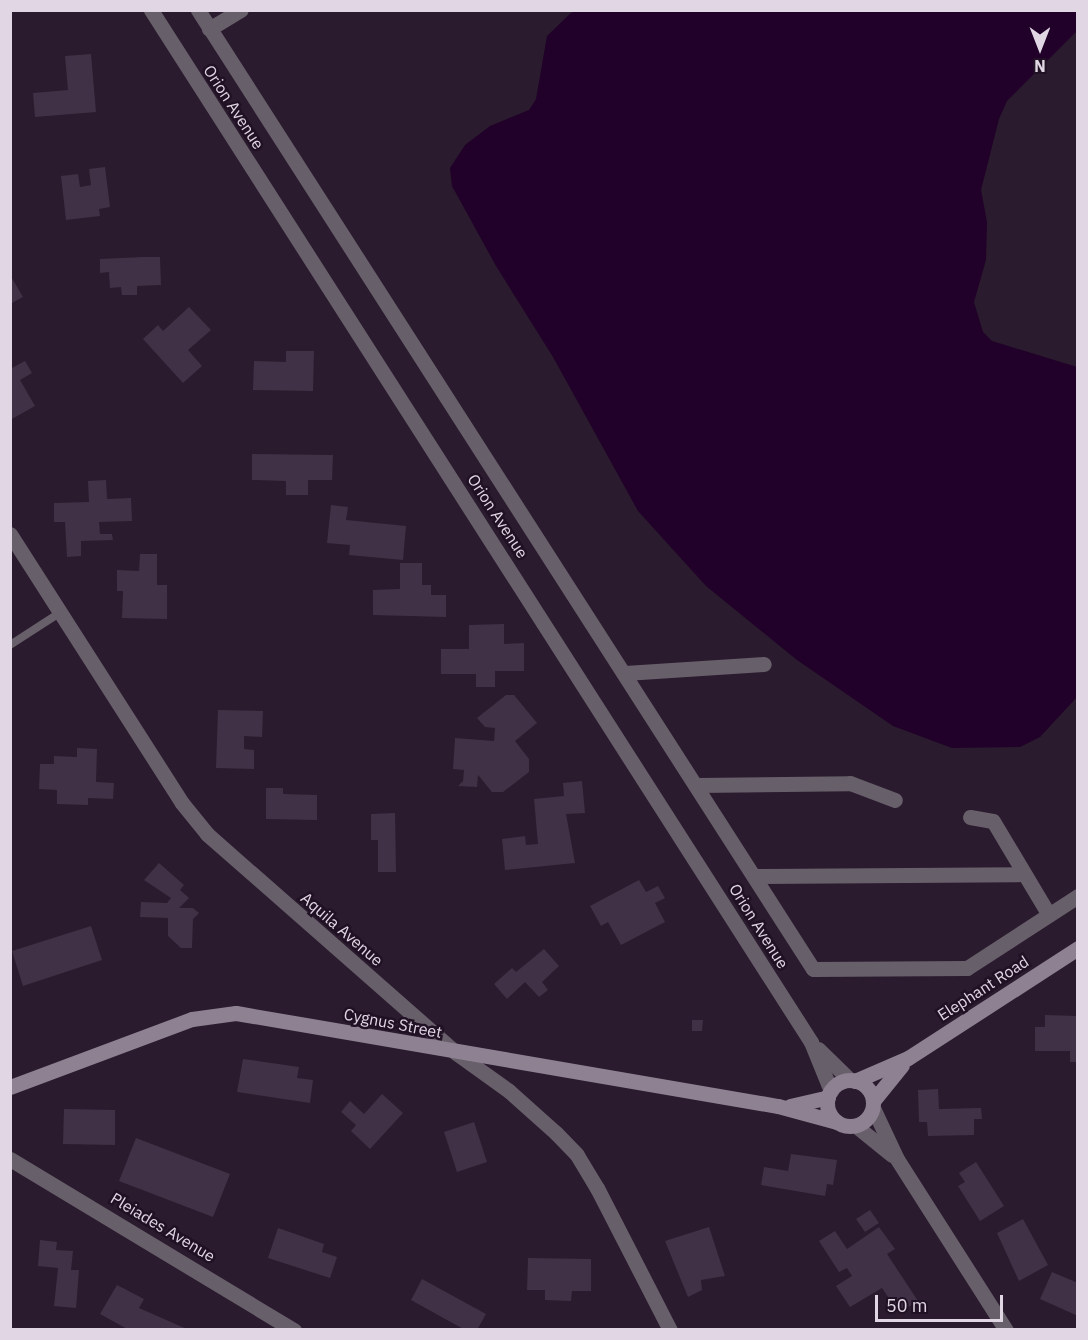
<!DOCTYPE html>
<style>
body{margin:0}
#map{position:relative;width:1088px;height:1340px;overflow:hidden;background:#2a1b2e;font-family:"IBM Plex Sans",sans-serif}
div>[style]{position:absolute}
[style*='--x']{left:calc(var(--x)*1px);top:calc(var(--y)*1px);width:calc(var(--w)*1px);rotate:calc(var(--a)*1deg)}
.water>*{inset:0;background:#210129}
.building>*{inset:0;background:#413146}
.lane>*{height:8px;margin:-4px;padding:0 4px;transform-origin:4px;border-radius:4px;background:#675f69}
.street>*{height:15px;margin:-7.5px;padding:0 7.5px;transform-origin:7.5px;border-radius:7.5px;background:#675f69}
.secondary>*{height:15px;margin:-7.5px;padding:0 7.5px;transform-origin:7.5px;border-radius:7.5px;background:#8e8292}
.secondary>.ring{margin:-7.5px;padding:0;box-sizing:content-box;background:none;border:15px solid #8e8292;border-radius:50%}
span{translate:-50% -50%;white-space:nowrap;text-align:center;line-height:1.15;-webkit-text-stroke:5px #201124;paint-order:stroke}
.street-label{font-size:16px;color:#e1d7e4}
.frame{position:absolute;inset:0;border:12px solid #e1d7e4;pointer-events:none}
.north{position:absolute;left:1010px;top:18px;width:60px;height:60px;-webkit-text-stroke:4px #201124;paint-order:stroke;rotate:180deg;font-size:16px;font-weight:700;line-height:24px;text-align:center;color:#e1d7e4}
.north::after{content:'';display:block;margin:auto;width:21px;height:27px;background:#e1d7e4;clip-path:polygon(50% 0,100% 100%,50% 72%,0 100%)}
.scale{position:absolute;left:875px;top:1295px;width:128px;height:27px;box-sizing:border-box;border:3px solid #e1d7e4;border-top:0;padding-left:8px;font-size:18px;line-height:21px;white-space:nowrap;color:#e1d7e4;-webkit-text-stroke:4px #201124;paint-order:stroke}
</style>
<div id="map">
<div class="water">
<div style="clip-path:polygon(573px 11px,1077px 11px,1077px 31px,1007px 101px,999px 119px,981px 190px,987px 222px,986px 260px,974px 302px,983px 332px,992px 341px,1077px 367px,1077px 697px,1040px 737px,1020px 747px,952px 748px,893px 726px,797px 660px,706px 586px,638px 511px,553px 357px,496px 266px,452px 186px,450px 168px,465px 145px,490px 126px,529px 110px,536px 99px,547px 36px)"></div>
</div>
<div class="building">
<div style="clip-path:polygon(91px 54px,96px 112px,35px 117px,33px 93px,68px 90px,65px 56px)"></div>
<div style="clip-path:polygon(105px 167px,110px 207px,99px 209px,100px 216px,66px 220px,61px 176px,78px 174px,80px 187px,91px 185px,89px 169px)"></div>
<div style="clip-path:polygon(143px 257px,160px 257px,161px 285px,137px 286px,137px 295px,122px 295px,121px 287px,110px 288px,109px 272px,100px 273px,100px 259px)"></div>
<div style="clip-path:polygon(10px 275px,23px 297px,10px 304px)"></div>
<div style="clip-path:polygon(189px 307px,211px 330px,188px 350px,202px 366px,183px 383px,143px 339px,158px 325px,163px 331px)"></div>
<div style="clip-path:polygon(286px 351px,314px 351px,313px 391px,253px 390px,254px 361px,286px 362px)"></div>
<div style="clip-path:polygon(25px 361px,32px 373px,20px 380px,35px 406px,10px 420px,10px 369px)"></div>
<div style="clip-path:polygon(252px 454px,333px 455px,332px 480px,308px 480px,308px 495px,286px 495px,286px 481px,252px 480px)"></div>
<div style="clip-path:polygon(106px 480px,107px 499px,131px 498px,132px 521px,99px 522px,100px 534px,112px 534px,113px 540px,81px 541px,81px 556px,67px 557px,65px 522px,54px 522px,54px 503px,89px 502px,88px 481px)"></div>
<div style="clip-path:polygon(331px 505px,348px 507px,346px 520px,406px 526px,403px 560px,349px 555px,350px 545px,327px 543px)"></div>
<div style="clip-path:polygon(140px 554px,157px 554px,157px 585px,167px 585px,167px 619px,122px 618px,123px 591px,117px 591px,117px 570px,139px 571px)"></div>
<div style="clip-path:polygon(400px 563px,422px 563px,422px 585px,431px 585px,431px 595px,446px 595px,446px 617px,373px 615px,373px 590px,400px 589px)"></div>
<div style="clip-path:polygon(504px 624px,504px 644px,524px 643px,524px 671px,495px 671px,495px 687px,476px 687px,476px 674px,441px 674px,441px 649px,469px 649px,469px 625px)"></div>
<div style="clip-path:polygon(506px 695px,514px 695px,537px 723px,515px 741px,529px 759px,529px 772px,503px 792px,492px 792px,478px 775px,477px 787px,458px 786px,463px 781px,464px 770px,453px 769px,455px 738px,494px 741px,495px 728px,485px 727px,477px 718px)"></div>
<div style="clip-path:polygon(218px 710px,263px 711px,262px 737px,244px 736px,244px 749px,254px 750px,254px 769px,216px 768px)"></div>
<div style="clip-path:polygon(77px 748px,97px 749px,96px 782px,114px 783px,113px 799px,88px 798px,88px 805px,57px 804px,57px 790px,39px 789px,40px 764px,54px 764px,54px 756px,77px 757px)"></div>
<div style="clip-path:polygon(582px 781px,585px 813px,566px 814px,575px 863px,505px 870px,502px 839px,525px 836px,526px 845px,538px 844px,534px 799px,564px 796px,563px 783px)"></div>
<div style="clip-path:polygon(266px 788px,283px 788px,283px 794px,317px 795px,317px 820px,266px 819px)"></div>
<div style="clip-path:polygon(395px 813px,396px 872px,378px 872px,378px 840px,371px 840px,371px 814px)"></div>
<div style="clip-path:polygon(159px 863px,184px 885px,180px 890px,189px 898px,179px 908px,193px 908px,199px 913px,193px 919px,192px 948px,181px 948px,168px 936px,168px 918px,140px 917px,141px 902px,167px 903px,171px 898px,144px 880px)"></div>
<div style="clip-path:polygon(639px 880px,646px 892px,658px 886px,665px 898px,655px 903px,665px 922px,621px 945px,608px 922px,601px 926px,590px 906px)"></div>
<div style="clip-path:polygon(91px 926px,102px 960px,23px 986px,12px 951px)"></div>
<div style="clip-path:polygon(544px 949px,559px 966px,542px 982px,548px 990px,539px 997px,525px 982px,507px 999px,494px 984px,512px 968px,516px 972px)"></div>
<div style="clip-path:polygon(1045px 1015px,1078px 1016px,1078px 1062px,1070px 1062px,1070px 1051px,1035px 1051px,1035px 1027px,1045px 1027px)"></div>
<div style="clip-path:polygon(692px 1020px,703px 1020px,702px 1031px,692px 1031px)"></div>
<div style="clip-path:polygon(243px 1059px,299px 1067px,297px 1078px,313px 1080px,310px 1103px,237px 1092px)"></div>
<div style="clip-path:polygon(938px 1089px,939px 1109px,981px 1108px,982px 1119px,974px 1119px,974px 1135px,928px 1136px,927px 1122px,919px 1122px,918px 1090px)"></div>
<div style="clip-path:polygon(382px 1094px,403px 1113px,370px 1149px,351px 1131px,356px 1125px,341px 1112px,350px 1101px,364px 1114px)"></div>
<div style="clip-path:polygon(64px 1109px,115px 1110px,115px 1145px,63px 1144px)"></div>
<div style="clip-path:polygon(474px 1122px,487px 1162px,457px 1172px,444px 1132px)"></div>
<div style="clip-path:polygon(136px 1138px,230px 1174px,213px 1217px,119px 1181px)"></div>
<div style="clip-path:polygon(791px 1154px,837px 1160px,833px 1185px,827px 1184px,825px 1196px,761px 1185px,764px 1167px,788px 1171px)"></div>
<div style="clip-path:polygon(976px 1162px,1004px 1206px,980px 1221px,958px 1186px,965px 1182px,959px 1173px)"></div>
<div style="clip-path:polygon(870px 1210px,879px 1223px,865px 1232px,856px 1219px)"></div>
<div style="clip-path:polygon(1023px 1219px,1048px 1265px,1019px 1281px,997px 1233px)"></div>
<div style="clip-path:polygon(709px 1227px,725px 1276px,701px 1280px,702px 1290px,688px 1297px,665px 1241px)"></div>
<div style="clip-path:polygon(879px 1227px,895px 1249px,887px 1254px,918px 1301px,899px 1313px,882px 1288px,850px 1307px,836px 1286px,852px 1276px,847px 1268px,839px 1272px,819px 1241px,835px 1231px,847px 1249px)"></div>
<div style="clip-path:polygon(278px 1228px,324px 1244px,322px 1252px,337px 1257px,330px 1278px,268px 1258px)"></div>
<div style="clip-path:polygon(40px 1240px,57px 1242px,56px 1250px,73px 1251px,71px 1270px,79px 1270px,76px 1308px,54px 1306px,58px 1268px,38px 1266px)"></div>
<div style="clip-path:polygon(528px 1258px,591px 1259px,591px 1291px,572px 1291px,571px 1301px,545px 1300px,545px 1290px,527px 1290px)"></div>
<div style="clip-path:polygon(1052px 1272px,1078px 1283px,1078px 1316px,1040px 1299px)"></div>
<div style="clip-path:polygon(422px 1279px,486px 1314px,477px 1330px,465px 1330px,411px 1300px)"></div>
<div style="clip-path:polygon(117px 1285px,144px 1299px,139px 1308px,189px 1330px,129px 1330px,100px 1314px)"></div>
</div>
<div class="lane">
<div style="--x:10;--y:645;--w:61;--a:-32.9"></div>
</div>
<div class="street">
<div style="--x:151;--y:10;--w:1225;--a:57.4"></div>
<div style="--x:811;--y:1042;--w:53;--a:67.8"></div>
<div style="--x:198;--y:10;--w:1139;--a:57.33"></div>
<div style="--x:813;--y:969;--w:154;--a:-0.4"></div>
<div style="--x:967;--y:968;--w:132;--a:-33"></div>
<div style="--x:209;--y:29;--w:37;--a:-31"></div>
<div style="--x:10;--y:534;--w:319;--a:57.4"></div>
<div style="--x:182;--y:803;--w:40;--a:51"></div>
<div style="--x:207;--y:834;--w:332;--a:41.3"></div>
<div style="--x:456;--y:1053;--w:65;--a:35.6"></div>
<div style="--x:509;--y:1091;--w:63;--a:41.8"></div>
<div style="--x:556;--y:1133;--w:30;--a:46"></div>
<div style="--x:577;--y:1155;--w:39;--a:59"></div>
<div style="--x:597;--y:1188;--w:160;--a:62.8"></div>
<div style="--x:625;--y:673;--w:139;--a:-3.7"></div>
<div style="--x:697;--y:785;--w:153;--a:-0.7"></div>
<div style="--x:850;--y:783;--w:48;--a:20.7"></div>
<div style="--x:970;--y:817;--w:23;--a:10"></div>
<div style="--x:993;--y:821;--w:109;--a:59.2"></div>
<div style="--x:755;--y:876;--w:269;--a:-0.4"></div>
<div style="--x:818;--y:1049;--w:45;--a:44.1"></div>
<div style="--x:873;--y:1108;--w:56;--a:64.8"></div>
<div style="--x:897;--y:1159;--w:203;--a:57.5"></div>
<div style="--x:856;--y:1126;--w:46;--a:38.9"></div>
<div style="--x:10;--y:1159;--w:332;--a:31.1"></div>
</div>
<div class="secondary">
<div class="ring" style="left:827px;top:1080px;width:31px;height:31px"></div>
<div style="--x:855;--y:1081;--w:58;--a:-23.5"></div>
<div style="--x:908;--y:1058;--w:202;--a:-32.9"></div>
<div style="--x:10;--y:1087;--w:194;--a:-20.5"></div>
<div style="--x:192;--y:1019;--w:44;--a:-7.8"></div>
<div style="--x:236;--y:1013;--w:550;--a:9.74"></div>
<div style="--x:778;--y:1106;--w:61;--a:15.2"></div>
<div style="--x:873;--y:1101;--w:46;--a:-51.1"></div>
<div style="--x:790;--y:1106;--w:39;--a:-13"></div>
</div>
<div class="street-label">
<span style="left:234px;top:107px;rotate:57deg">Orion Avenue</span>
<span style="left:498px;top:516px;rotate:57deg">Orion Avenue</span>
<span style="left:759px;top:926px;rotate:58deg">Orion Avenue</span>
<span style="left:342px;top:929px;rotate:41deg">Aquila Avenue</span>
<span style="left:983px;top:988px;rotate:-33deg">Elephant Road</span>
<span style="left:393px;top:1023px;rotate:11deg">Cygnus Street</span>
<span style="left:163px;top:1227px;rotate:31deg">Pleiades Avenue</span>
</div>
<div class="frame"></div>
<div class="north">N</div>
<div class="scale">50 m</div>
</div>
